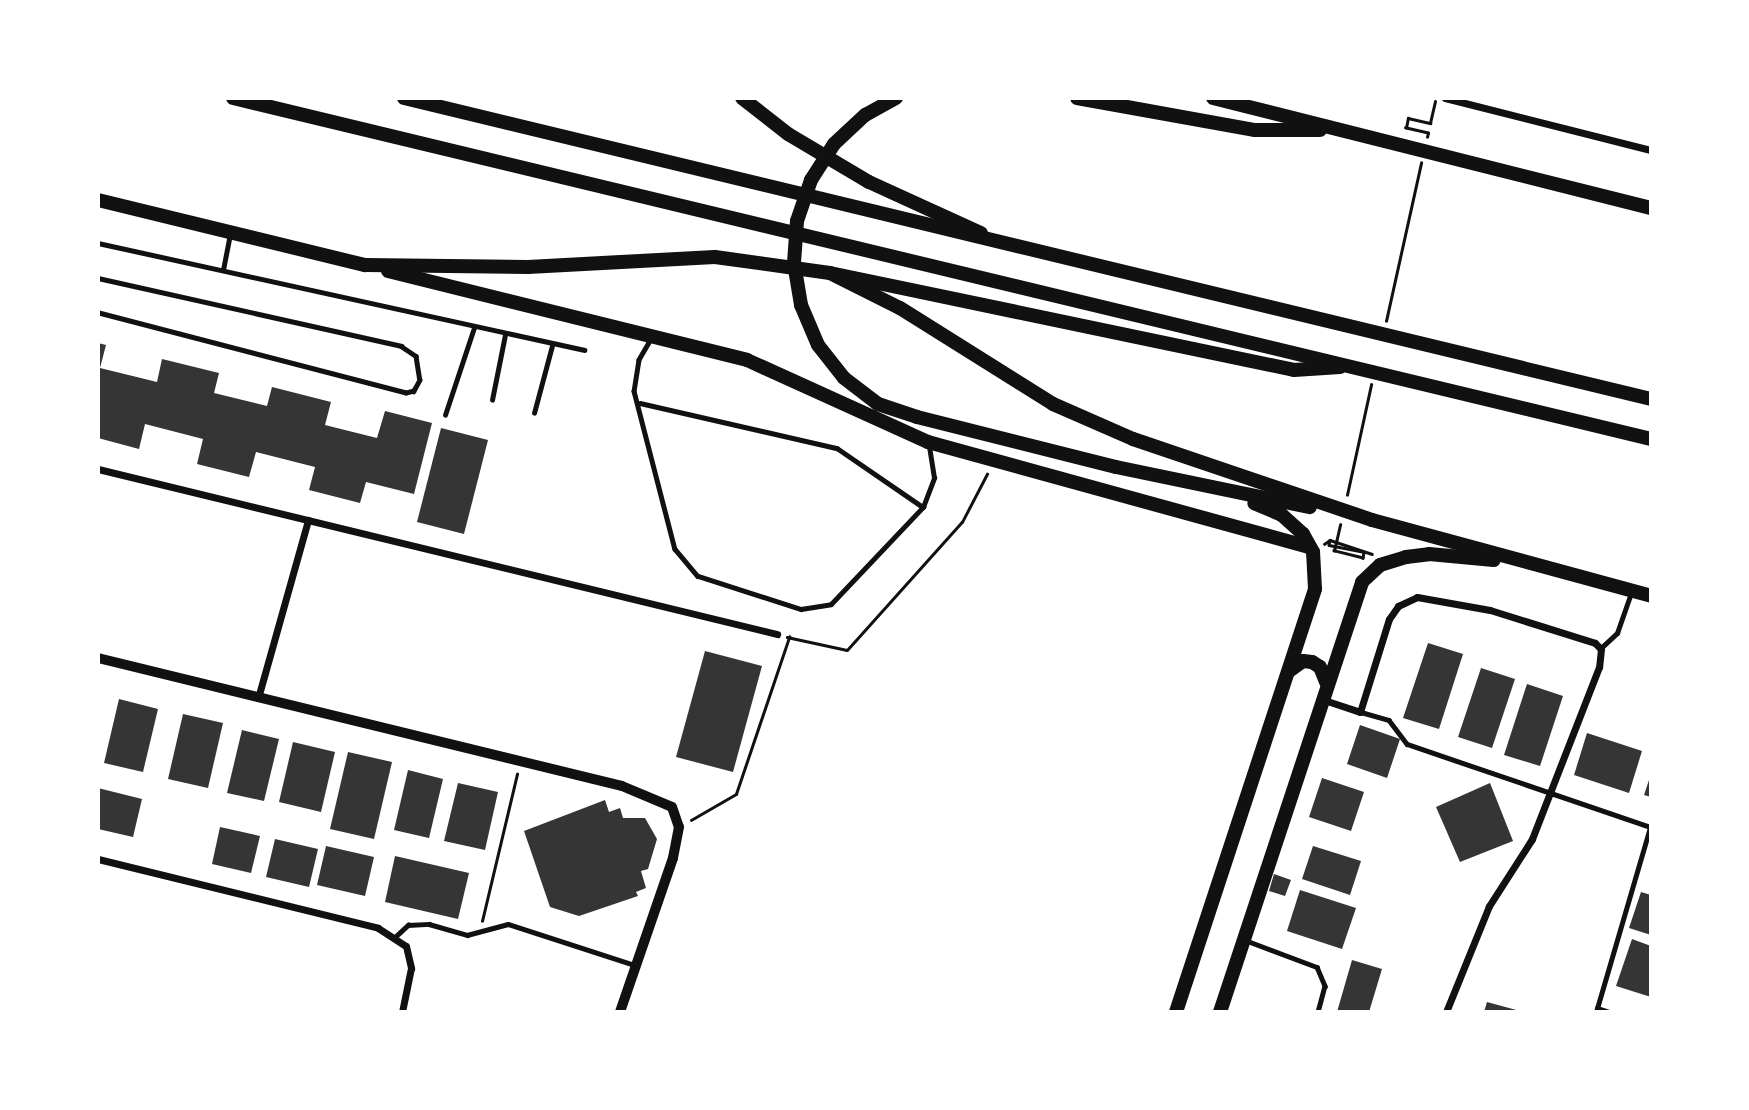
<!DOCTYPE html>
<style>
body{margin:0}
#map{position:relative;width:1749px;height:1110px;overflow:hidden;background:#fff;font-family:Poppins,sans-serif}
div>[style]{position:absolute}
[style*='--x']{left:calc(var(--x)*1px);top:calc(var(--y)*1px);width:calc(var(--w)*1px);rotate:calc(var(--a)*1deg)}
.building>*{inset:0;background:#353535}
.path>*{height:2.5px;margin:-1.25px;padding:0 1.25px;transform-origin:1.25px;border-radius:1.25px;background:#111}
.service>*{height:4.5px;margin:-2.25px;padding:0 2.25px;transform-origin:2.25px;border-radius:2.25px;background:#111}
.minor>*{height:7px;margin:-3.5px;padding:0 3.5px;transform-origin:3.5px;border-radius:3.5px;background:#111}
.tertiary>*{height:10px;margin:-5px;padding:0 5px;transform-origin:5px;border-radius:5px;background:#111}
.primary>*{height:14px;margin:-7px;padding:0 7px;transform-origin:7px;border-radius:7px;background:#111}
.trunk>*{height:14px;margin:-7px;padding:0 7px;transform-origin:7px;border-radius:7px;background:#111}
span{translate:-50% -50%;white-space:nowrap;text-align:center;line-height:1.15;-webkit-text-stroke:7px #fff;paint-order:stroke}
.frame{position:absolute;inset:0;border:100px solid #fff;pointer-events:none}
</style>
<div id="map">
<div class="building">
<div style="clip-path:polygon(98px 343px,106px 345px,100px 368px,157px 382px,162px 359px,219px 373px,214px 393px,267px 406px,272px 387px,331px 402px,325px 425px,377px 438px,385px 411px,432px 423px,414px 494px,366px 482px,360px 503px,309px 490px,315px 467px,256px 452px,249px 477px,197px 464px,203px 439px,145px 424px,139px 449px,98px 438px)"></div>
<div style="clip-path:polygon(441px 428px,488px 440px,464px 534px,417px 522px)"></div>
<div style="clip-path:polygon(1428px 643px,1463px 654px,1439px 729px,1403px 718px)"></div>
<div style="clip-path:polygon(705px 651px,762px 666px,733px 772px,676px 757px)"></div>
<div style="clip-path:polygon(1481px 668px,1515px 679px,1492px 748px,1458px 737px)"></div>
<div style="clip-path:polygon(1527px 684px,1563px 696px,1540px 766px,1504px 755px)"></div>
<div style="clip-path:polygon(119px 699px,158px 709px,143px 772px,104px 763px)"></div>
<div style="clip-path:polygon(183px 714px,223px 723px,208px 788px,168px 779px)"></div>
<div style="clip-path:polygon(1360px 725px,1400px 739px,1387px 778px,1347px 764px)"></div>
<div style="clip-path:polygon(242px 730px,279px 739px,264px 801px,227px 793px)"></div>
<div style="clip-path:polygon(1587px 733px,1642px 751px,1629px 793px,1574px 775px)"></div>
<div style="clip-path:polygon(293px 742px,335px 752px,321px 812px,279px 802px)"></div>
<div style="clip-path:polygon(348px 752px,392px 762px,374px 839px,330px 829px)"></div>
<div style="clip-path:polygon(408px 770px,443px 779px,429px 838px,394px 830px)"></div>
<div style="clip-path:polygon(1650px 777px,1651px 777px,1651px 797px,1644px 795px)"></div>
<div style="clip-path:polygon(1322px 778px,1364px 792px,1351px 831px,1309px 817px)"></div>
<div style="clip-path:polygon(458px 783px,498px 792px,485px 850px,444px 841px)"></div>
<div style="clip-path:polygon(1490px 783px,1513px 841px,1460px 862px,1436px 807px)"></div>
<div style="clip-path:polygon(98px 788px,142px 799px,133px 837px,98px 829px)"></div>
<div style="clip-path:polygon(605px 800px,609px 812px,620px 808px,623px 818px,645px 818px,657px 839px,648px 869px,641px 871px,646px 888px,636px 892px,638px 896px,579px 916px,550px 907px,524px 831px)"></div>
<div style="clip-path:polygon(220px 827px,260px 836px,251px 873px,212px 864px)"></div>
<div style="clip-path:polygon(275px 839px,318px 849px,309px 887px,266px 877px)"></div>
<div style="clip-path:polygon(326px 846px,374px 857px,365px 896px,317px 885px)"></div>
<div style="clip-path:polygon(1313px 846px,1361px 861px,1350px 895px,1302px 879px)"></div>
<div style="clip-path:polygon(395px 856px,469px 873px,458px 919px,385px 902px)"></div>
<div style="clip-path:polygon(1274px 874px,1291px 880px,1285px 896px,1269px 891px)"></div>
<div style="clip-path:polygon(1300px 890px,1356px 908px,1342px 949px,1287px 931px)"></div>
<div style="clip-path:polygon(1641px 892px,1651px 895px,1651px 935px,1629px 928px)"></div>
<div style="clip-path:polygon(1632px 939px,1651px 946px,1651px 997px,1616px 986px)"></div>
<div style="clip-path:polygon(1352px 960px,1382px 969px,1369px 1012px,1337px 1012px)"></div>
<div style="clip-path:polygon(1487px 1002px,1520px 1011px,1520px 1012px,1484px 1012px)"></div>
</div>
<div class="path">
<div style="--x:1427;--y:137;--w:4;--a:-76"></div>
<div style="--x:1428;--y:133;--w:23;--a:-167"></div>
<div style="--x:1406;--y:128;--w:10;--a:-79"></div>
<div style="--x:1408;--y:118;--w:23;--a:13"></div>
<div style="--x:1430;--y:123;--w:22;--a:-77"></div>
<div style="--x:1386;--y:321;--w:162;--a:-77.5"></div>
<div style="--x:1347;--y:495;--w:113;--a:-77.7"></div>
<div style="--x:1330;--y:540;--w:5;--a:101"></div>
<div style="--x:1329;--y:545;--w:36;--a:11"></div>
<div style="--x:1364;--y:552;--w:6;--a:99"></div>
<div style="--x:1363;--y:558;--w:30;--a:-166"></div>
<div style="--x:1334;--y:551;--w:27;--a:-77"></div>
<div style="--x:1324;--y:544;--w:7;--a:-34"></div>
<div style="--x:1330;--y:540;--w:44;--a:18.4"></div>
<div style="--x:787;--y:637;--w:61;--a:12.2"></div>
<div style="--x:847;--y:650;--w:172;--a:-48.1"></div>
<div style="--x:962;--y:522;--w:54;--a:-62.5"></div>
<div style="--x:691;--y:820;--w:52;--a:-30"></div>
<div style="--x:736;--y:794;--w:166;--a:-71.3"></div>
<div style="--x:482;--y:921;--w:151;--a:-76.6"></div>
</div>
<div class="service">
<div style="--x:98;--y:243;--w:498;--a:12.4"></div>
<div style="--x:223;--y:270;--w:36;--a:-79"></div>
<div style="--x:98;--y:278;--w:311;--a:12.6"></div>
<div style="--x:401;--y:346;--w:18;--a:34"></div>
<div style="--x:416;--y:356;--w:24;--a:81"></div>
<div style="--x:420;--y:380;--w:13;--a:119"></div>
<div style="--x:414;--y:391;--w:8;--a:166"></div>
<div style="--x:406;--y:393;--w:318;--a:-165.4"></div>
<div style="--x:651;--y:339;--w:24;--a:120"></div>
<div style="--x:639;--y:360;--w:31;--a:99"></div>
<div style="--x:634;--y:391;--w:163;--a:75.5"></div>
<div style="--x:675;--y:549;--w:35;--a:50"></div>
<div style="--x:698;--y:576;--w:108;--a:17.8"></div>
<div style="--x:801;--y:609;--w:30;--a:-9"></div>
<div style="--x:831;--y:604;--w:134;--a:-46.5"></div>
<div style="--x:923;--y:507;--w:31;--a:-69"></div>
<div style="--x:934;--y:478;--w:32;--a:-99"></div>
<div style="--x:492;--y:400;--w:66;--a:-78.7"></div>
<div style="--x:640;--y:403;--w:202;--a:12.9"></div>
<div style="--x:837;--y:448;--w:104;--a:34.5"></div>
<div style="--x:534;--y:413;--w:69;--a:-75"></div>
<div style="--x:445;--y:415;--w:92;--a:-71.6"></div>
<div style="--x:1601;--y:648;--w:22;--a:-43"></div>
<div style="--x:1617;--y:633;--w:42;--a:-70.7"></div>
<div style="--x:1361;--y:712;--w:29;--a:16"></div>
<div style="--x:1389;--y:720;--w:30;--a:53"></div>
<div style="--x:1407;--y:744;--w:258;--a:18.8"></div>
<div style="--x:395;--y:937;--w:18;--a:-43"></div>
<div style="--x:408;--y:925;--w:21;--a:-3"></div>
<div style="--x:429;--y:924;--w:40;--a:16"></div>
<div style="--x:467;--y:935;--w:42;--a:-15"></div>
<div style="--x:508;--y:924;--w:133;--a:17.9"></div>
<div style="--x:1245;--y:940;--w:77;--a:20.6"></div>
<div style="--x:1317;--y:967;--w:21;--a:67"></div>
<div style="--x:1325;--y:986;--w:27;--a:105"></div>
<div style="--x:1597;--y:1008;--w:13;--a:18"></div>
<div style="--x:1596;--y:1012;--w:193;--a:-73.7"></div>
</div>
<div class="minor">
<div style="--x:1445;--y:98;--w:212;--a:14.2"></div>
<div style="--x:98;--y:469;--w:699;--a:13.66"></div>
<div style="--x:258;--y:698;--w:185;--a:-74.3"></div>
<div style="--x:1321;--y:699;--w:41;--a:18.4"></div>
<div style="--x:1360;--y:712;--w:97;--a:-72.7"></div>
<div style="--x:1389;--y:619;--w:16;--a:-55"></div>
<div style="--x:1398;--y:606;--w:21;--a:-25"></div>
<div style="--x:1417;--y:597;--w:74;--a:10.1"></div>
<div style="--x:1490;--y:610;--w:110;--a:17.4"></div>
<div style="--x:1595;--y:643;--w:8;--a:45"></div>
<div style="--x:1601;--y:649;--w:18;--a:96"></div>
<div style="--x:1599;--y:667;--w:185;--a:111.3"></div>
<div style="--x:1532;--y:839;--w:80;--a:122.7"></div>
<div style="--x:1489;--y:906;--w:114;--a:112.1"></div>
<div style="--x:98;--y:859;--w:288;--a:13.8"></div>
<div style="--x:378;--y:928;--w:33;--a:33"></div>
<div style="--x:406;--y:946;--w:23;--a:77"></div>
<div style="--x:411;--y:968;--w:45;--a:101.6"></div>
</div>
<div class="tertiary">
<div style="--x:98;--y:658;--w:539;--a:13.73"></div>
<div style="--x:622;--y:786;--w:54;--a:22.8"></div>
<div style="--x:672;--y:807;--w:21;--a:71"></div>
<div style="--x:679;--y:827;--w:32;--a:101"></div>
<div style="--x:673;--y:858;--w:163;--a:109"></div>
</div>
<div class="primary">
<div style="--x:896;--y:98;--w:35;--a:151"></div>
<div style="--x:865;--y:115;--w:42;--a:136.9"></div>
<div style="--x:834;--y:144;--w:43;--a:122.6"></div>
<div style="--x:811;--y:180;--w:43;--a:108.9"></div>
<div style="--x:797;--y:221;--w:42;--a:94.1"></div>
<div style="--x:794;--y:263;--w:43;--a:80.5"></div>
<div style="--x:801;--y:305;--w:43;--a:67"></div>
<div style="--x:818;--y:345;--w:42;--a:51.8"></div>
<div style="--x:844;--y:378;--w:43;--a:37.4"></div>
<div style="--x:878;--y:404;--w:41;--a:18.4"></div>
<div style="--x:917;--y:417;--w:205;--a:14.1"></div>
<div style="--x:1116;--y:467;--w:198;--a:11.7"></div>
<div style="--x:1077;--y:98;--w:181;--a:10.2"></div>
<div style="--x:1255;--y:130;--w:65;--a:0"></div>
<div style="--x:1213;--y:98;--w:452;--a:14.1"></div>
<div style="--x:98;--y:200;--w:275;--a:13.7"></div>
<div style="--x:365;--y:265;--w:163;--a:0.7"></div>
<div style="--x:528;--y:267;--w:187;--a:-3.1"></div>
<div style="--x:715;--y:257;--w:116;--a:7.9"></div>
<div style="--x:830;--y:273;--w:78;--a:26.6"></div>
<div style="--x:900;--y:308;--w:181;--a:32.1"></div>
<div style="--x:1053;--y:404;--w:87;--a:23.6"></div>
<div style="--x:1133;--y:439;--w:252;--a:18.7"></div>
<div style="--x:1372;--y:520;--w:289;--a:15.2"></div>
<div style="--x:388;--y:271;--w:370;--a:13.9"></div>
<div style="--x:747;--y:360;--w:199;--a:24.4"></div>
<div style="--x:928;--y:442;--w:396;--a:15.4"></div>
<div style="--x:1289;--y:671;--w:17;--a:-36"></div>
<div style="--x:1303;--y:661;--w:9;--a:6"></div>
<div style="--x:1312;--y:662;--w:9;--a:32"></div>
<div style="--x:1320;--y:667;--w:16;--a:68"></div>
<div style="--x:1176;--y:1012;--w:445;--a:-71.8"></div>
<div style="--x:1315;--y:589;--w:37;--a:-93"></div>
<div style="--x:1313;--y:552;--w:21;--a:-119"></div>
<div style="--x:1303;--y:534;--w:28;--a:-138"></div>
<div style="--x:1282;--y:515;--w:30;--a:-157"></div>
<div style="--x:1220;--y:1012;--w:453;--a:-71.7"></div>
<div style="--x:1362;--y:582;--w:25;--a:-43"></div>
<div style="--x:1380;--y:565;--w:27;--a:-17"></div>
<div style="--x:1406;--y:557;--w:23;--a:-7"></div>
<div style="--x:1429;--y:554;--w:65;--a:5.3"></div>
</div>
<div class="trunk">
<div style="--x:233;--y:98;--w:1458;--a:13.52"></div>
<div style="--x:404;--y:98;--w:1283;--a:13.57"></div>
<div style="--x:742;--y:98;--w:58;--a:38"></div>
<div style="--x:788;--y:134;--w:94;--a:30.7"></div>
<div style="--x:869;--y:182;--w:123;--a:24.5"></div>
<div style="--x:830;--y:273;--w:474;--a:11.8"></div>
<div style="--x:1294;--y:370;--w:46;--a:-3.7"></div>
</div>
<div class="frame"></div>
</div>
